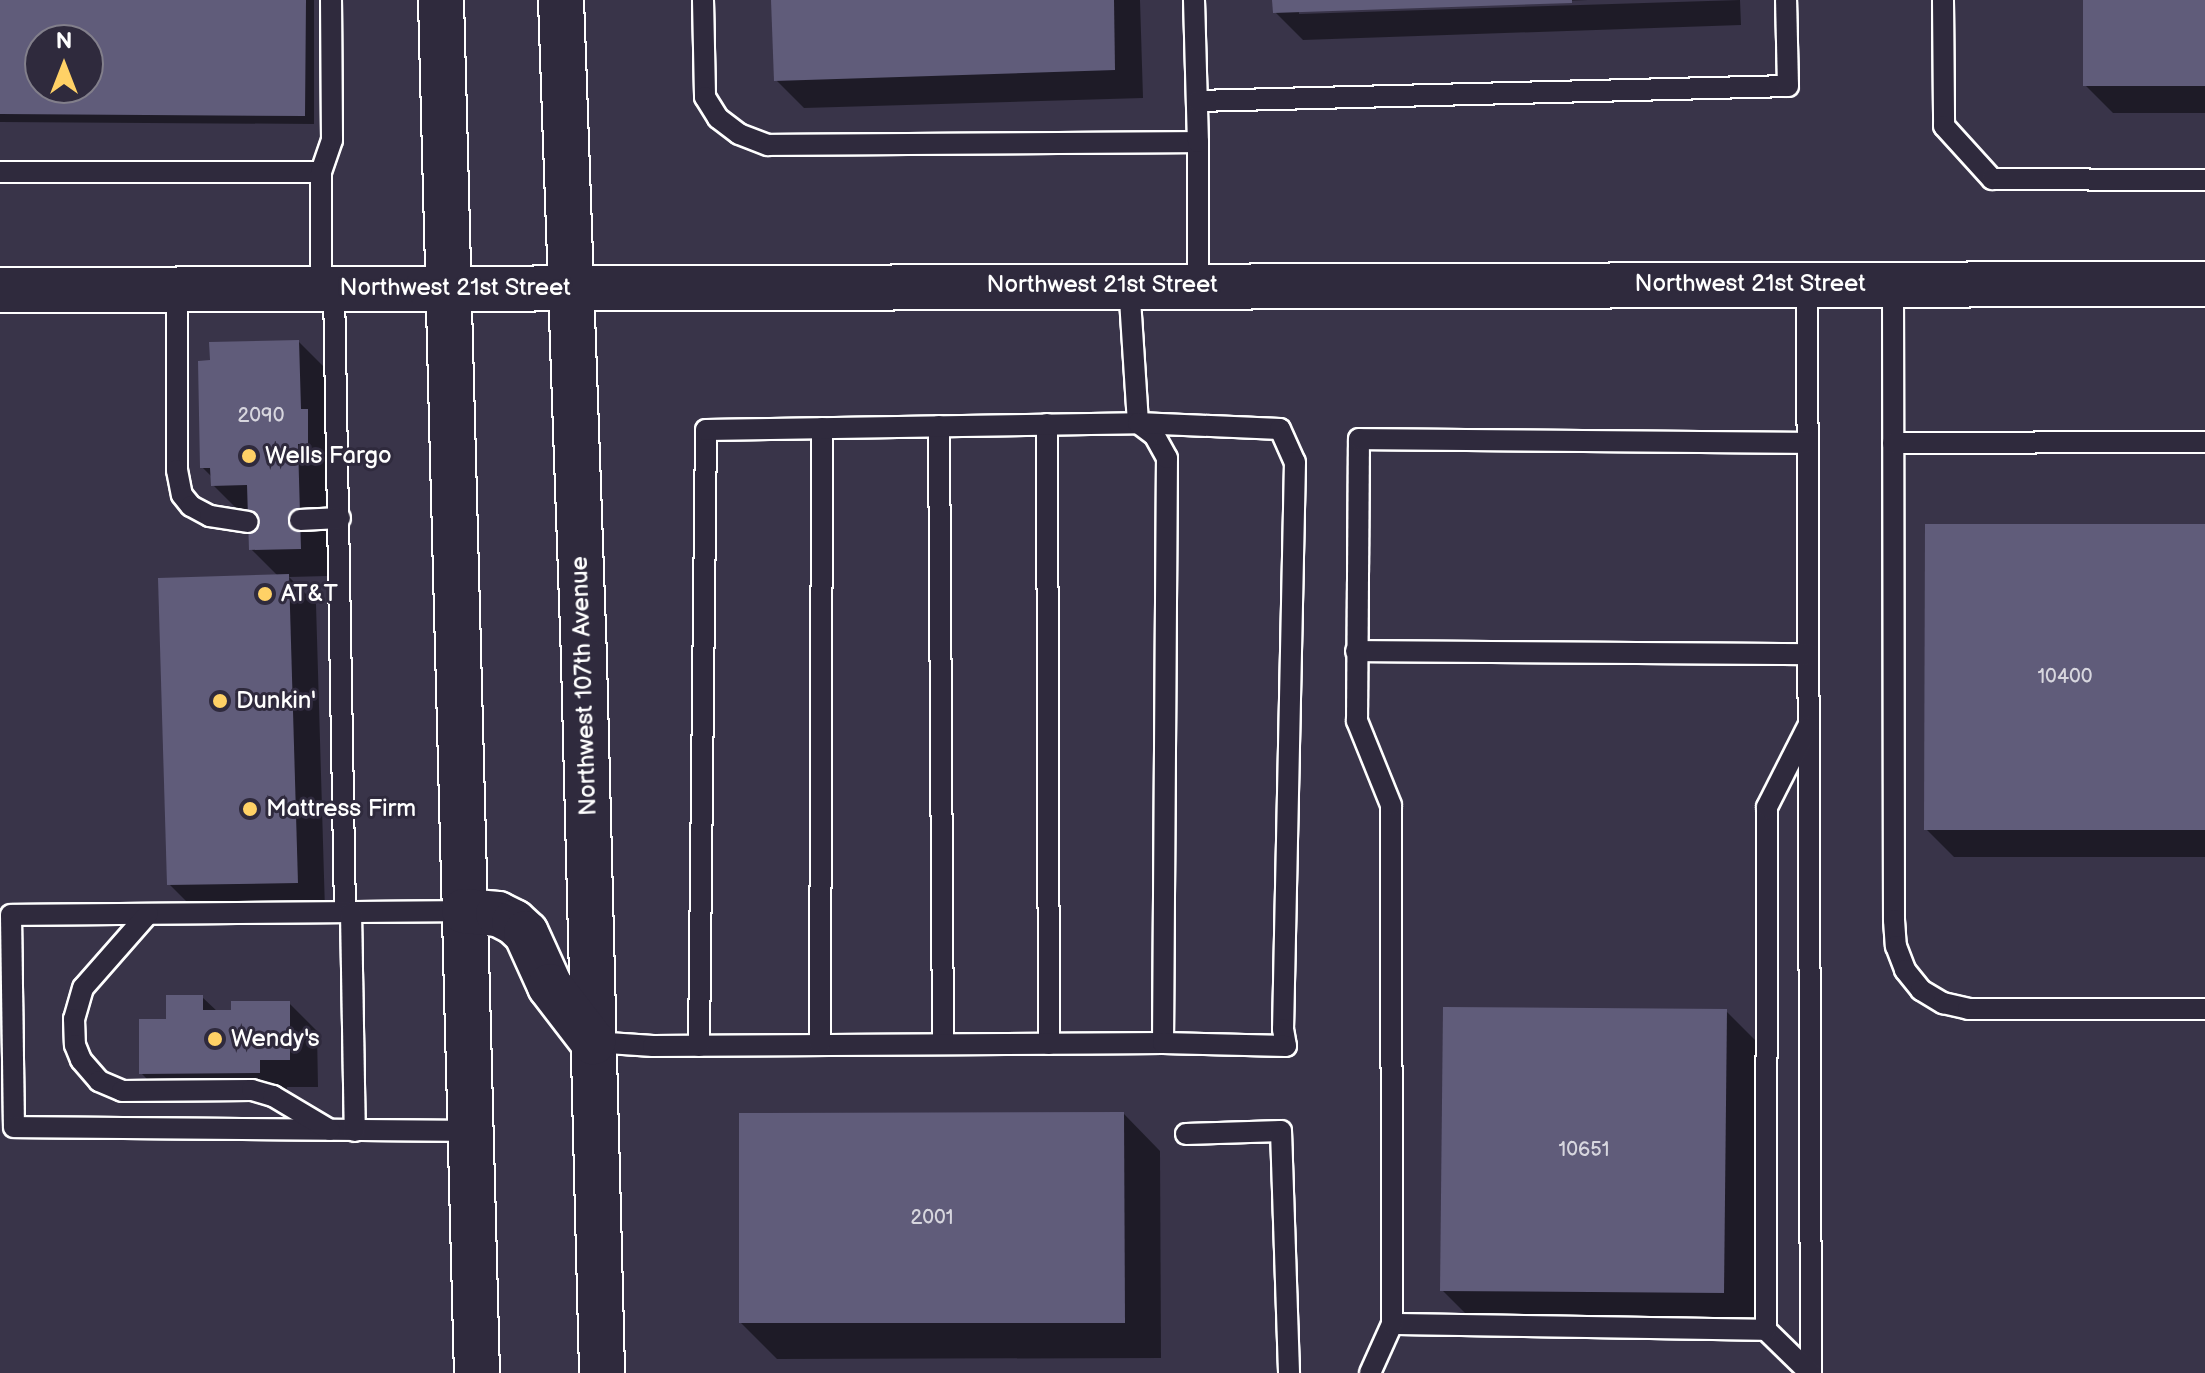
<!DOCTYPE html>
<style>
body{margin:0}
#map{position:relative;width:2205px;height:1373px;overflow:hidden;background:#393449;font-family:"Balsamiq Sans",sans-serif}
div>[style]{position:absolute}
[style*='--x']{left:calc(var(--x)*1px);top:calc(var(--y)*1px);width:calc(var(--w)*1px);rotate:calc(var(--a)*1deg)}
.shadow>*{inset:0;background:#0007}
.building>*{inset:0;background:#605c7a}
.roads{filter:drop-shadow(2px 0 #fff) drop-shadow(-2px 0 #fff) drop-shadow(0 2px #fff) drop-shadow(0 -2px #fff)}
.lane>*{height:20px;margin:-10px;padding:0 10px;transform-origin:10px;border-radius:10px;background:#2f2a3d}
.secondary>*{height:44px;margin:-22px;padding:0 22px;transform-origin:22px;border-radius:22px;background:#2f2a3d}
.dots>*{width:22px;height:22px;translate:-50% -50%;box-sizing:border-box;border:4px solid #2f2a3d;border-radius:50%}
span{translate:-50% -50%;white-space:nowrap;text-align:center;line-height:1.15;-webkit-text-stroke:6px #2f2a3d;paint-order:stroke}
.number-label{font-size:20px;color:#d7d6de}
.number-label span{-webkit-text-stroke-width:0}
.street-label{font-size:24px;color:#fff}
.poi-label{font-size:24px;color:#fff}
.left{translate:0 -50%;text-align:left}
.north{position:absolute;left:24px;top:24px;width:80px;height:80px;box-sizing:border-box;background:#2f2a3d;border:2px solid #827f8b;border-radius:50%;rotate:0deg;font-size:22px;font-weight:700;line-height:32px;text-align:center;color:#fff}
.north::after{content:'';display:block;margin:auto;width:28px;height:36px;background:#ffd166;clip-path:polygon(50% 0,100% 100%,50% 72%,0 100%)}
</style>
<div id="map">
<div class="shadow">
<div style="clip-path:polygon(evenodd,0 0,314px 0,314px 124px,0 122px,0 0,40px 40px,88px 40px,88px 88px,40px 88px,40px 40px)"></div>
<div style="clip-path:polygon(773px 0,1140px 0,1143px 98px,804px 108px,776px 80px)"></div>
<div style="clip-path:polygon(1274px 0,1588px 0,1299px 10px,1299px 14px,1740px 0,1741px 25px,1303px 40px,1275px 12px)"></div>
<div style="clip-path:polygon(2085px 0,2205px 0,2205px 113px,2113px 113px,2085px 85px)"></div>
<div style="clip-path:polygon(299px 342px,327px 370px,336px 472px,325px 472px,328px 576px,289px 577px,316px 604px,325px 910px,197px 912px,169px 884px,278px 576px,251px 549px,250px 513px,241px 513px,213px 485px,213px 478px,202px 467px)"></div>
<div style="clip-path:polygon(2205px 526px,2205px 857px,1954px 857px,1926px 829px)"></div>
<div style="clip-path:polygon(202px 997px,218px 1012px,289px 1003px,317px 1031px,318px 1087px,287px 1087px,287px 1101px,169px 1101px,141px 1073px,168px 1021px)"></div>
<div style="clip-path:polygon(1726px 1011px,1762px 1047px,1760px 1329px,1479px 1327px,1442px 1290px)"></div>
<div style="clip-path:polygon(1124px 1114px,1160px 1151px,1161px 1358px,777px 1359px,741px 1323px)"></div>
</div>
<div class="building">
<div style="clip-path:polygon(evenodd,0 0,306px 0,305px 116px,0 114px,0 0,40px 40px,88px 40px,88px 88px,40px 88px,40px 40px)"></div>
<div style="clip-path:polygon(771px 0,1114px 0,1115px 70px,774px 81px)"></div>
<div style="clip-path:polygon(1272px 0,1572px 0,1572px 3px,1273px 13px)"></div>
<div style="clip-path:polygon(2083px 0,2205px 0,2205px 86px,2083px 86px)"></div>
<div style="clip-path:polygon(299px 340px,301px 409px,308px 409px,308px 444px,298px 444px,301px 549px,249px 550px,247px 485px,211px 486px,210px 468px,200px 468px,198px 361px,210px 360px,209px 342px)"></div>
<div style="clip-path:polygon(1925px 524px,2205px 524px,2205px 830px,1924px 830px)"></div>
<div style="clip-path:polygon(289px 574px,298px 883px,167px 885px,158px 578px)"></div>
<div style="clip-path:polygon(166px 995px,203px 995px,203px 1010px,231px 1010px,231px 1001px,290px 1001px,290px 1060px,260px 1060px,260px 1073px,139px 1074px,139px 1019px,166px 1019px)"></div>
<div style="clip-path:polygon(1443px 1007px,1727px 1009px,1724px 1293px,1440px 1291px)"></div>
<div style="clip-path:polygon(1124px 1112px,1125px 1323px,739px 1323px,739px 1113px)"></div>
</div>
<div class="roads">
<div class="lane">
<div style="--x:703;--y:0;--w:97;--a:88.8"></div>
<div style="--x:705;--y:97;--w:25;--a:58"></div>
<div style="--x:718;--y:118;--w:26;--a:37"></div>
<div style="--x:739;--y:134;--w:31;--a:21"></div>
<div style="--x:768;--y:145;--w:430;--a:-0.4"></div>
<div style="--x:1198;--y:142;--w:143;--a:90"></div>
<div style="--x:1194;--y:0;--w:142;--a:88.4"></div>
<div style="--x:1943;--y:0;--w:126;--a:89.5"></div>
<div style="--x:1944;--y:126;--w:72;--a:47.8"></div>
<div style="--x:1992;--y:179;--w:213;--a:0.3"></div>
<div style="--x:1197;--y:101;--w:591;--a:-1.45"></div>
<div style="--x:1788;--y:86;--w:86;--a:-91.3"></div>
<div style="--x:0;--y:172;--w:321;--a:0"></div>
<div style="--x:321;--y:172;--w:34;--a:-71"></div>
<div style="--x:332;--y:140;--w:140;--a:-90.4"></div>
<div style="--x:321;--y:172;--w:117;--a:90"></div>
<div style="--x:1807;--y:284;--w:1089;--a:89.79"></div>
<div style="--x:1893;--y:284;--w:636;--a:89.91"></div>
<div style="--x:1894;--y:920;--w:26;--a:86"></div>
<div style="--x:1896;--y:946;--w:26;--a:69"></div>
<div style="--x:1905;--y:970;--w:26;--a:51"></div>
<div style="--x:1921;--y:990;--w:26;--a:31"></div>
<div style="--x:1943;--y:1003;--w:26;--a:13"></div>
<div style="--x:1968;--y:1009;--w:237;--a:0"></div>
<div style="--x:177;--y:289;--w:181;--a:90"></div>
<div style="--x:177;--y:470;--w:25;--a:79"></div>
<div style="--x:182;--y:495;--w:14;--a:51"></div>
<div style="--x:191;--y:506;--w:21;--a:28"></div>
<div style="--x:210;--y:516;--w:38;--a:9"></div>
<div style="--x:334;--y:289;--w:623;--a:88.99"></div>
<div style="--x:1047;--y:424;--w:620;--a:89.82"></div>
<div style="--x:939;--y:426;--w:618;--a:89.63"></div>
<div style="--x:1893;--y:443;--w:312;--a:-0.2"></div>
<div style="--x:300;--y:520;--w:40;--a:-2.9"></div>
<div style="--x:1356;--y:651;--w:452;--a:0.4"></div>
<div style="--x:464;--y:911;--w:453;--a:179.5"></div>
<div style="--x:11;--y:915;--w:212;--a:89.2"></div>
<div style="--x:14;--y:1127;--w:456;--a:0.5"></div>
<div style="--x:351;--y:912;--w:219;--a:89"></div>
<div style="--x:148;--y:914;--w:98;--a:131.3"></div>
<div style="--x:83;--y:988;--w:32;--a:106"></div>
<div style="--x:74;--y:1019;--w:26;--a:88"></div>
<div style="--x:75;--y:1045;--w:16;--a:68"></div>
<div style="--x:81;--y:1060;--w:28;--a:49"></div>
<div style="--x:99;--y:1081;--w:25;--a:23"></div>
<div style="--x:122;--y:1091;--w:130;--a:-0.4"></div>
<div style="--x:252;--y:1090;--w:22;--a:16"></div>
<div style="--x:273;--y:1096;--w:66;--a:30.8"></div>
<div style="--x:593;--y:1042;--w:60;--a:3.8"></div>
<div style="--x:653;--y:1046;--w:510;--a:-0.34"></div>
<div style="--x:1163;--y:1043;--w:585;--a:-89.61"></div>
<div style="--x:1167;--y:458;--w:26;--a:-119"></div>
<div style="--x:1154;--y:435;--w:20;--a:-143"></div>
<div style="--x:1138;--y:423;--w:138;--a:-93.7"></div>
<div style="--x:820;--y:1045;--w:617;--a:-89.81"></div>
<div style="--x:699;--y:1046;--w:616;--a:-89.35"></div>
<div style="--x:706;--y:430;--w:432;--a:-0.9"></div>
<div style="--x:1138;--y:423;--w:142;--a:2.4"></div>
<div style="--x:1280;--y:429;--w:36;--a:66"></div>
<div style="--x:1295;--y:462;--w:567;--a:91.21"></div>
<div style="--x:1283;--y:1029;--w:17;--a:80"></div>
<div style="--x:1286;--y:1046;--w:123;--a:-178.6"></div>
<div style="--x:1186;--y:1134;--w:95;--a:-1.8"></div>
<div style="--x:1281;--y:1131;--w:242;--a:88.1"></div>
<div style="--x:1392;--y:1324;--w:374;--a:0.9"></div>
<div style="--x:1766;--y:1330;--w:62;--a:44.3"></div>
<div style="--x:1766;--y:1330;--w:523;--a:-89.89"></div>
<div style="--x:1767;--y:807;--w:89;--a:-63.1"></div>
<div style="--x:1370;--y:1373;--w:54;--a:-65.8"></div>
<div style="--x:1392;--y:1324;--w:519;--a:-90.11"></div>
<div style="--x:1391;--y:805;--w:91;--a:-112"></div>
<div style="--x:1357;--y:721;--w:282;--a:-89.6"></div>
<div style="--x:1359;--y:439;--w:448;--a:0.5"></div>
</div>
<div class="secondary">
<div style="--x:441;--y:0;--w:1373;--a:88.5"></div>
<div style="--x:561;--y:0;--w:660;--a:88"></div>
<div style="--x:584;--y:660;--w:713;--a:88.55"></div>
<div style="--x:0;--y:290;--w:2205;--a:-0.16"></div>
<div style="--x:464;--y:911;--w:34;--a:5"></div>
<div style="--x:498;--y:914;--w:18;--a:27"></div>
<div style="--x:514;--y:922;--w:16;--a:43"></div>
<div style="--x:526;--y:933;--w:58;--a:65.6"></div>
<div style="--x:550;--y:986;--w:71;--a:52.5"></div>
</div>
</div>
<div class="dots">
<div style="left:249px;top:456px;background:#ffd166"></div>
<div style="left:265px;top:594px;background:#ffd166"></div>
<div style="left:220px;top:701px;background:#ffd166"></div>
<div style="left:250px;top:809px;background:#ffd166"></div>
<div style="left:215px;top:1039px;background:#ffd166"></div>
</div>
<div class="number-label">
<span style="left:261px;top:416px">2090</span>
<span style="left:2065px;top:677px">10400</span>
<span style="left:1584px;top:1150px">10651</span>
<span style="left:932px;top:1218px">2001</span>
</div>
<div class="street-label">
<span style="left:1750px;top:284px">Northwest 21st Street</span>
<span style="left:1102px;top:285px">Northwest 21st Street</span>
<span style="left:455px;top:288px">Northwest 21st Street</span>
<span style="left:584px;top:686px;rotate:-92deg">Northwest 107th Avenue</span>
</div>
<div class="poi-label">
<span class="left" style="left:265px;top:456px">Wells Fargo</span>
<span class="left" style="left:281px;top:594px">AT&amp;T</span>
<span class="left" style="left:236px;top:701px">Dunkin'</span>
<span class="left" style="left:266px;top:809px">Mattress Firm</span>
<span class="left" style="left:231px;top:1039px">Wendy's</span>
</div>
<div class="north">N</div>
</div>
